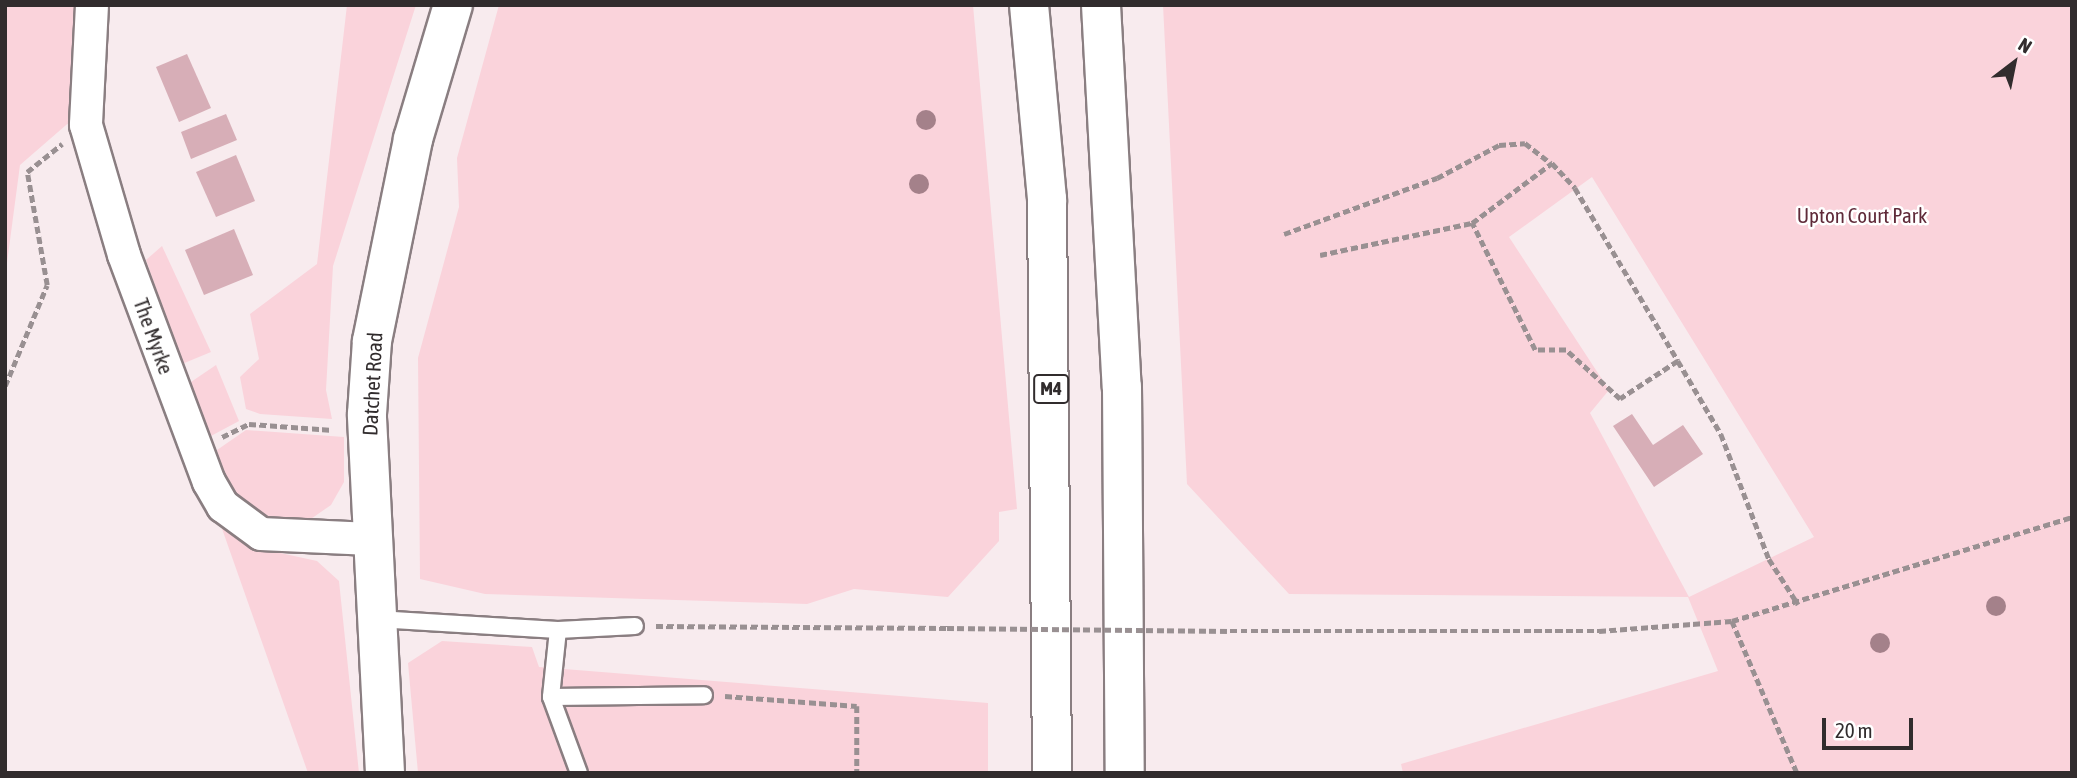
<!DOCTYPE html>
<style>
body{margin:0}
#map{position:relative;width:2077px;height:778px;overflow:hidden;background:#f8ebee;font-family:"Asap Condensed",sans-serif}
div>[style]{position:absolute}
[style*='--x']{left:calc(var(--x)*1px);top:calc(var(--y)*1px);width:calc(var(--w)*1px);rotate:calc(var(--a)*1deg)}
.green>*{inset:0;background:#fad3db}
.building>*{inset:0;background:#d7aeb7}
.path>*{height:4.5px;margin-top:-2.25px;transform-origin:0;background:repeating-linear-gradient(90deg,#999092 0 7px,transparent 0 10.5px)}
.roads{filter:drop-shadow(2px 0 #8a7e81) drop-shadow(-2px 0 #8a7e81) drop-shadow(0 2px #8a7e81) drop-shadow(0 -2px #8a7e81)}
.lane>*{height:16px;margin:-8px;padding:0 8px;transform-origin:8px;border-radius:8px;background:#fff}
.street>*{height:32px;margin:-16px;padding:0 16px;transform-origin:16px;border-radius:16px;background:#fff}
.secondary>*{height:38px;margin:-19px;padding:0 19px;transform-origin:19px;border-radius:19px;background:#fff}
.highway>*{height:38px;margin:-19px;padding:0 19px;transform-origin:19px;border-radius:19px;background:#fff}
.path-bridge>*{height:4.5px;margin-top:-2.25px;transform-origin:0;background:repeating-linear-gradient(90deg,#999092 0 7px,transparent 0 10.5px)}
.trees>*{width:20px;height:20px;margin:-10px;border-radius:50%;background:#a4818a}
span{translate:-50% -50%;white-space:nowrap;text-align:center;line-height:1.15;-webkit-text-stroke:5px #fff;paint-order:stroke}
.shield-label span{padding:2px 5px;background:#fff;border:2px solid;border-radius:5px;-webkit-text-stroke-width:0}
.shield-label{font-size:19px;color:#312c2d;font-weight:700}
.park-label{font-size:21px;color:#5f2a39}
.street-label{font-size:21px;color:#312c2d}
.frame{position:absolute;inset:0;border:7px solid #312c2d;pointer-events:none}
.north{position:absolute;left:1979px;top:28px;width:70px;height:70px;-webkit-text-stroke:5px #fff;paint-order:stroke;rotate:32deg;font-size:19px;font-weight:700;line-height:28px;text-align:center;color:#312c2d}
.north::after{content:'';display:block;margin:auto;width:24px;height:32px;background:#312c2d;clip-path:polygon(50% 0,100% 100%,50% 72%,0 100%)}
.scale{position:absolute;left:1822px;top:718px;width:91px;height:32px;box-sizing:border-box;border:4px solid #312c2d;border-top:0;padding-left:9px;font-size:21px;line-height:24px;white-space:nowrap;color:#312c2d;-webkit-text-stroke:5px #fff;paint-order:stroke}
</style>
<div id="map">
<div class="green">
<div style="clip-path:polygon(5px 5px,77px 5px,73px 119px,20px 165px,5px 278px)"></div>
<div style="clip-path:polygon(347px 5px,416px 5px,333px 266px,326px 390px,332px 419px,260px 414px,246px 409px,240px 377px,259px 359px,250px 314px,317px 264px)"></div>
<div style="clip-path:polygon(499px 5px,973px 5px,1017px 509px,999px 512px,999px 541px,948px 597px,854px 589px,807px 604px,485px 594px,420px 579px,418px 358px,459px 207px,457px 158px)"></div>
<div style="clip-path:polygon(evenodd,1163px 5px,2072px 5px,2072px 773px,1403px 773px,1401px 764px,1718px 671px,1688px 597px,1289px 594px,1187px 484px,1163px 5px,1592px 177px,1814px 537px,1689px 597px,1590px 413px,1609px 390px,1509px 237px,1592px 177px)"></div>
<div style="clip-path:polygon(162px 246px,211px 352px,182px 364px,146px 260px)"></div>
<div style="clip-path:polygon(216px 365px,239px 421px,209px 437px,188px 384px)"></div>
<div style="clip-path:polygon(246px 430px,344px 437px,344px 482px,331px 505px,305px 523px,269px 520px,242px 501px,225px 481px,217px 450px)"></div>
<div style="clip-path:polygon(220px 523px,271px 551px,317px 561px,339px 581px,359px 773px,308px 773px)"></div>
<div style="clip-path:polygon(442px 641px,532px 647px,539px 667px,988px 703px,988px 773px,418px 773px,408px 663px)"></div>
</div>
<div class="building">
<div style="clip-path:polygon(187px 54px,211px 108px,179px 122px,156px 67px)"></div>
<div style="clip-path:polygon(226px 114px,237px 140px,191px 159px,181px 132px)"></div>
<div style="clip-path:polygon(236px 155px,255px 201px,216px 217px,196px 172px)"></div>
<div style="clip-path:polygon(234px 229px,253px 275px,204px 295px,185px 250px)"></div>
<div style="clip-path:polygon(1632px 414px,1653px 445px,1683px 425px,1703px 454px,1654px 487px,1613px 426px)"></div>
</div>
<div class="path">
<div style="--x:1284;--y:234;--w:163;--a:-20.1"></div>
<div style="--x:1437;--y:178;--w:70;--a:-28"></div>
<div style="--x:1499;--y:145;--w:26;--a:-4"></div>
<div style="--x:1525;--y:143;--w:33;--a:38"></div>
<div style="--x:1320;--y:255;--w:155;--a:-11.9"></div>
<div style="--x:1678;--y:361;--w:69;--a:146.8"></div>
<div style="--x:1620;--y:399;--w:73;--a:-137.8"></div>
<div style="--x:1566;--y:350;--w:31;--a:180"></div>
<div style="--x:1535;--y:350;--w:142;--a:-116.4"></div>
<div style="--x:1472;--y:223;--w:100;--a:-36.9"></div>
<div style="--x:1552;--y:163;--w:34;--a:47"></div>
<div style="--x:1575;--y:188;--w:201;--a:59.2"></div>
<div style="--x:1678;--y:361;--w:85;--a:59.5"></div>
<div style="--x:1721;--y:434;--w:134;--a:69"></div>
<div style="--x:1769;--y:559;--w:54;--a:57.2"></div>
<div style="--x:5;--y:386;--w:109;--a:-67.4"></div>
<div style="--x:47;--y:285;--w:115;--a:-100"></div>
<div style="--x:27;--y:172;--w:45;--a:-38.7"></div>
<div style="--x:222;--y:437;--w:30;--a:-26"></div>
<div style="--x:249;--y:424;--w:84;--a:4.1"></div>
<div style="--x:1732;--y:621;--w:165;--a:66.8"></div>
<div style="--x:656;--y:626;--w:291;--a:0.4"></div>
<div style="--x:1230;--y:631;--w:369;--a:0"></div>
<div style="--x:1599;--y:631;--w:133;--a:-4.3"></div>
<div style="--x:1732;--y:621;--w:356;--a:-17"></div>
<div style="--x:725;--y:696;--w:132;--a:4.3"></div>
<div style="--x:857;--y:706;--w:67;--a:90"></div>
</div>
<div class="roads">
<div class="lane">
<div style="--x:377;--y:619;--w:181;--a:3.5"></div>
<div style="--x:558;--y:630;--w:77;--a:-3"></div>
<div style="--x:558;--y:630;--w:67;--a:96"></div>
<div style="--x:551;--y:697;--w:153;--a:-0.7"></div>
<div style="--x:551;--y:697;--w:81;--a:69.8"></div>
</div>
<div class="street">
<div style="--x:92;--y:5;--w:120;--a:92.9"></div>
<div style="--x:86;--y:125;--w:135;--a:73.7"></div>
<div style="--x:124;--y:255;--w:242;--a:69.5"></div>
<div style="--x:209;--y:482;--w:28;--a:60"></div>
<div style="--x:223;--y:506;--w:47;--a:36.4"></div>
<div style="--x:261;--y:534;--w:110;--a:2.6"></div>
</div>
<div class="secondary">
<div style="--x:385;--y:773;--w:359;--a:-92.9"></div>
<div style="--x:367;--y:414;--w:73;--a:-86.1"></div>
<div style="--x:372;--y:341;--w:206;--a:-78.5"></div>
<div style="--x:413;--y:139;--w:140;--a:-73.4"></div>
</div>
<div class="highway">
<div style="--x:1029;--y:5;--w:195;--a:84.7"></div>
<div style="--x:1047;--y:199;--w:574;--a:89.5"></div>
<div style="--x:1101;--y:5;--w:383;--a:86.9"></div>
<div style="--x:1122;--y:387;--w:386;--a:89.6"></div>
</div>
</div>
<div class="path-bridge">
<div style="--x:947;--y:628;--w:283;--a:0.6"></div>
</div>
<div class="trees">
<div style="left:926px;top:120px"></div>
<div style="left:919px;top:184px"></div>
<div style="left:1996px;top:606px"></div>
<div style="left:1880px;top:643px"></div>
</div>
<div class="shield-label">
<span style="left:1051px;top:389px">M4</span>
</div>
<div class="park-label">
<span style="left:1862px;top:215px">Upton Court Park</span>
</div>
<div class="street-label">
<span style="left:154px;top:336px;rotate:70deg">The Myrke</span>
<span style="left:372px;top:384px;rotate:-87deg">Datchet Road</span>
</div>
<div class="frame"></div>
<div class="north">N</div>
<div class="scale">20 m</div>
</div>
